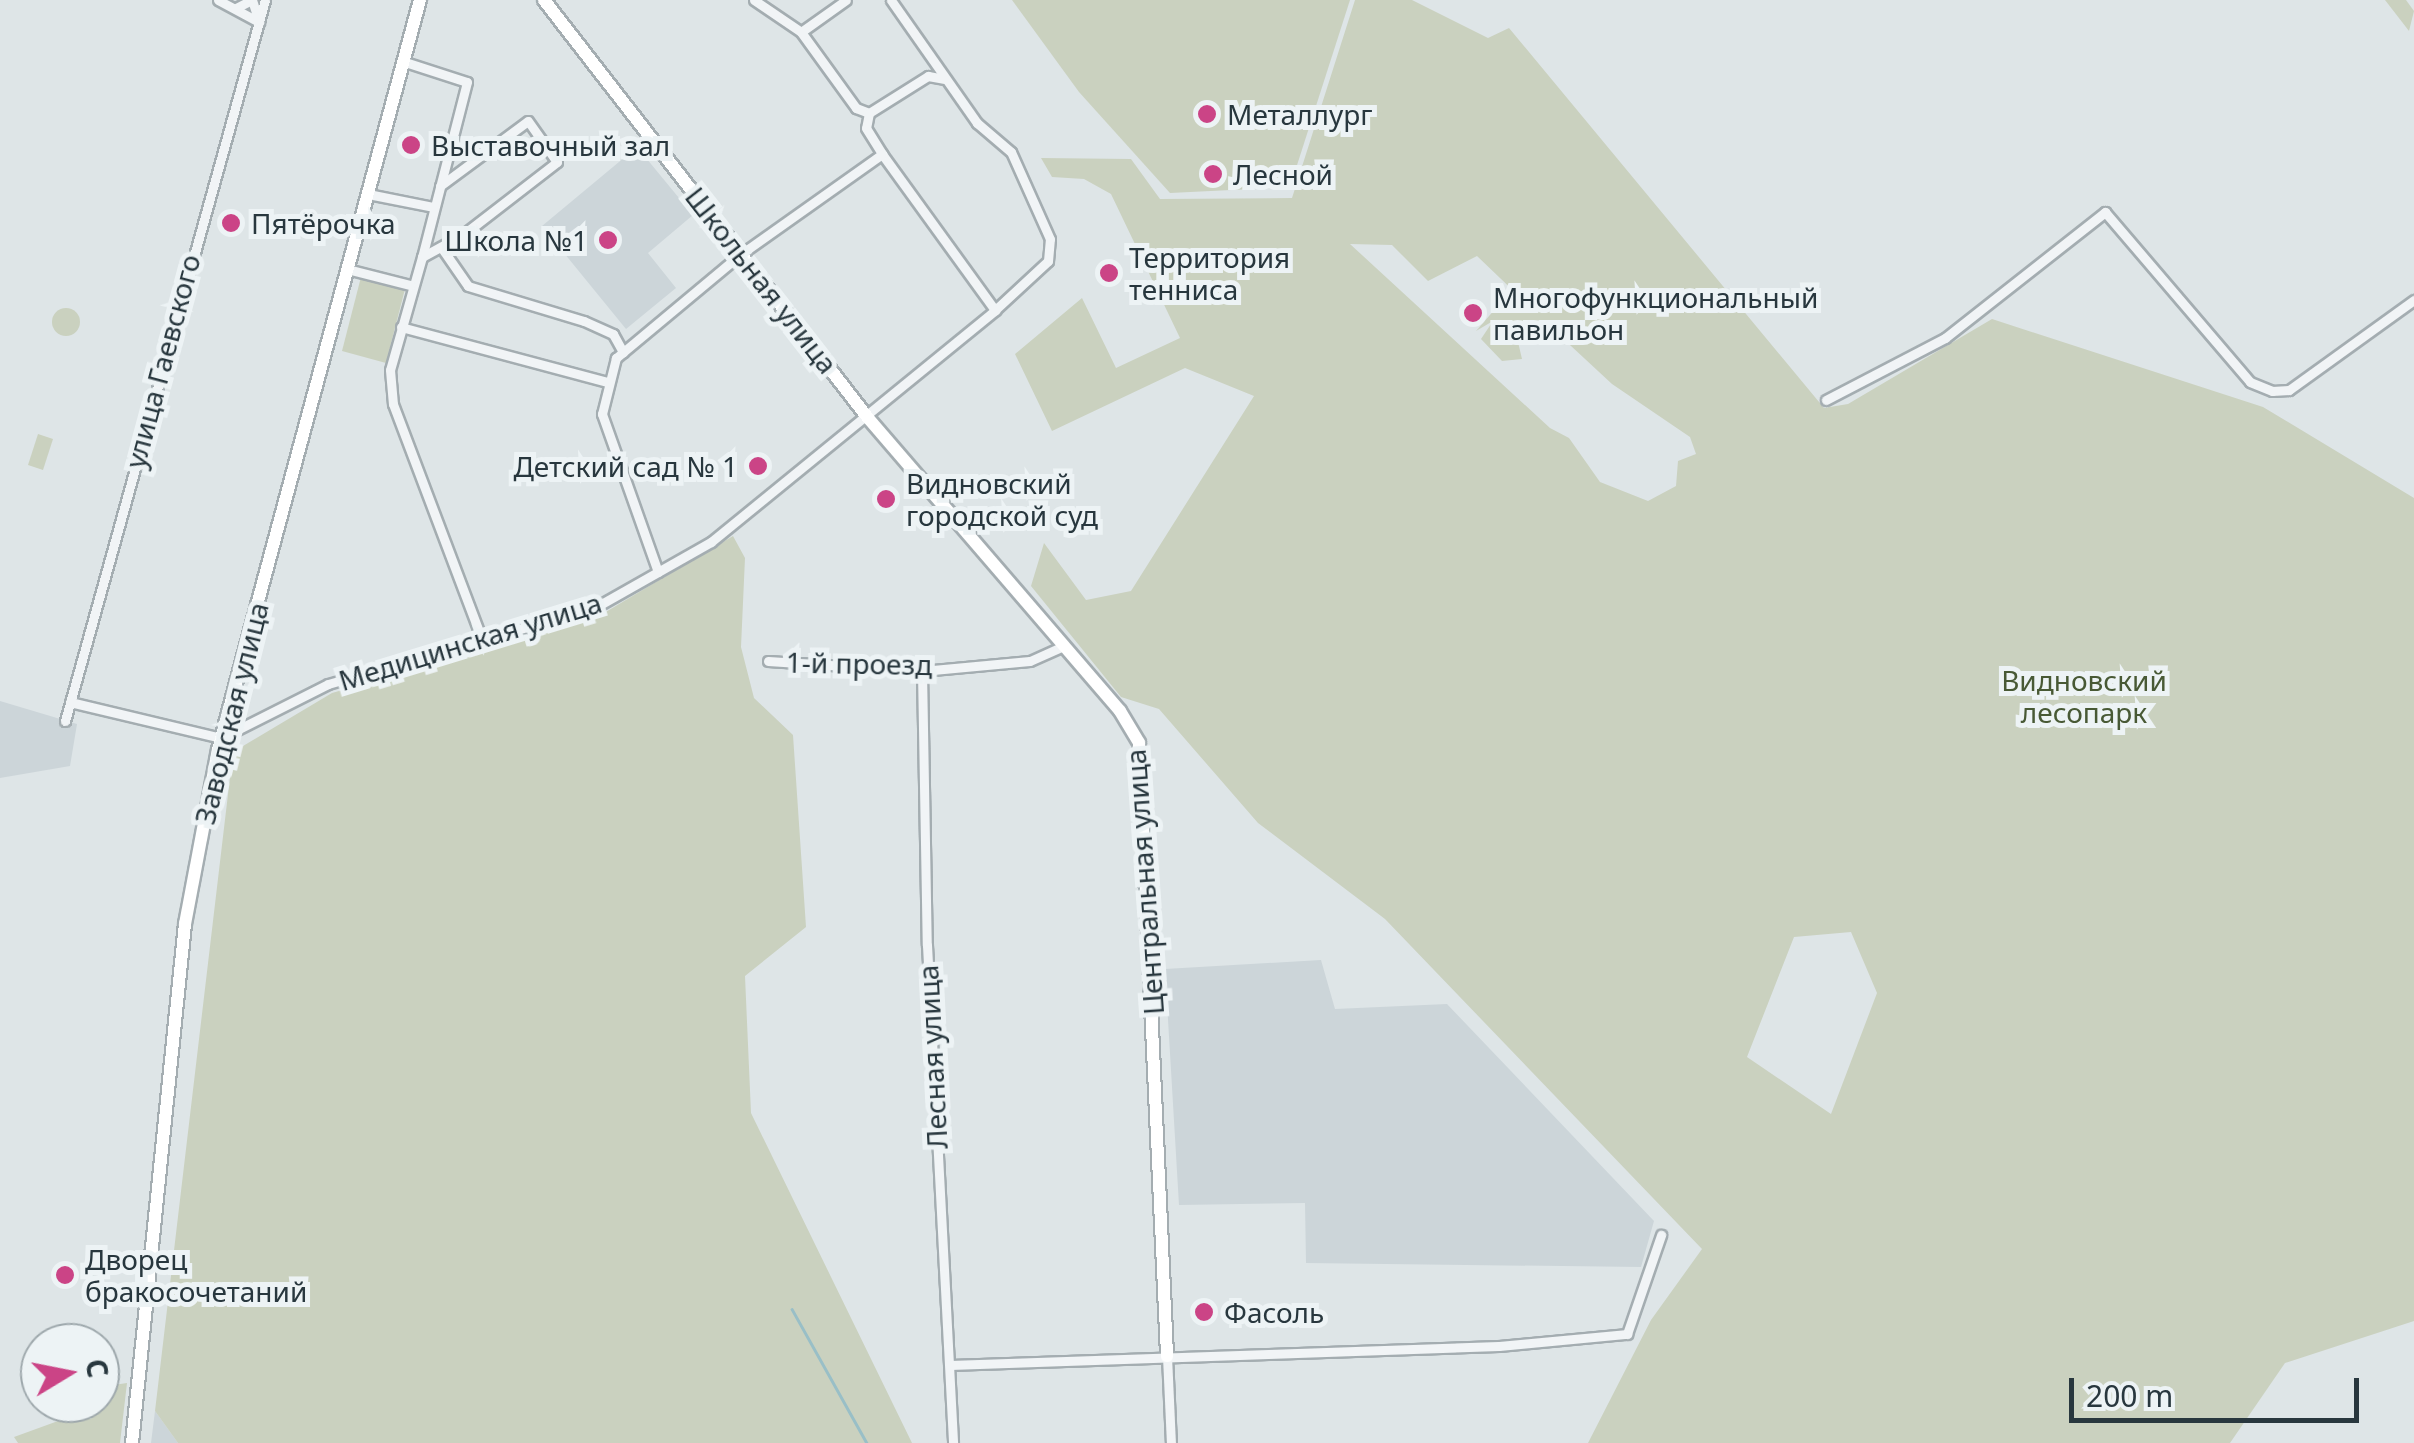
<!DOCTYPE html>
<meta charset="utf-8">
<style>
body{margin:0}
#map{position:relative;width:2414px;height:1443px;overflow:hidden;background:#dee5e7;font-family:"Noto Sans",sans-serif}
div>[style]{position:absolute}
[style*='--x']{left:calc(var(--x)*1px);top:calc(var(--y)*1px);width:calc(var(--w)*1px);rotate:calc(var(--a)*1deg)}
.built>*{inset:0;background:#ccd5d9}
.green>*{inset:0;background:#cad1bf}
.round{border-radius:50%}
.stream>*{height:2.5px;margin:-1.25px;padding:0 1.25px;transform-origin:1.25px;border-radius:1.25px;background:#99bfc7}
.roads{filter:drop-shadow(2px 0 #a4adb1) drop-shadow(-2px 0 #a4adb1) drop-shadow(0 2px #a4adb1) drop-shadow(0 -2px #a4adb1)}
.street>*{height:9px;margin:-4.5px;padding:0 4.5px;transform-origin:4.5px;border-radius:4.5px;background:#f1f4f6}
.secondary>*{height:12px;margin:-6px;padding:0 6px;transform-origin:6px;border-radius:6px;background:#fff}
.dots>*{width:28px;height:28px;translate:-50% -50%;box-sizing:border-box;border:5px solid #edf3f5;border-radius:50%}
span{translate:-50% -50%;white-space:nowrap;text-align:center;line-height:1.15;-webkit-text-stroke:10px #edf3f5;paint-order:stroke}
.poi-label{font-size:28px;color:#28373e}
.left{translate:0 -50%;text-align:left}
.right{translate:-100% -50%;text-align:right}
.street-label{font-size:28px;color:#28373e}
.park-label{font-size:28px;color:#485935}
.north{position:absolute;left:20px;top:1323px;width:100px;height:100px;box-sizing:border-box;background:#edf3f5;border:2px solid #9ea8ac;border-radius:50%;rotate:80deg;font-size:28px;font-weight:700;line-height:40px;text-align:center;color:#28373e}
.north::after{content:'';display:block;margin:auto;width:35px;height:45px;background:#cb4486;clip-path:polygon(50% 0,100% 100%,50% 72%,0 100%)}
.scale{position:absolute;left:2069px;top:1378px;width:290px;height:45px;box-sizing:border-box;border:5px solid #28373e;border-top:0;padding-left:12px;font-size:30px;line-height:35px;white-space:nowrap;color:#28373e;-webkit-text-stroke:8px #edf3f5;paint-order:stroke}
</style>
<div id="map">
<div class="built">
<div style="clip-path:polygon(637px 147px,693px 215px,648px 253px,676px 288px,626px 329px,542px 226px)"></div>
<div style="clip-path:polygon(0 701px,77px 724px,70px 766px,0 778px)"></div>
<div style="clip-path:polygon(1321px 960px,1335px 1009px,1447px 1004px,1654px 1221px,1641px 1267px,1306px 1263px,1305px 1203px,1179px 1205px,1165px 969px)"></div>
<div style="clip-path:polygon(155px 1411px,178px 1443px,151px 1443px)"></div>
</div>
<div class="green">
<div style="clip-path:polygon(1012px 0,1350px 0,1290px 187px,1170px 193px,1079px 92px)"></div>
<div style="clip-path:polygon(evenodd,1355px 0,1412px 0,1488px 38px,1509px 28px,1824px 408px,1848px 404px,1992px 319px,2263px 407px,2414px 498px,2414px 1321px,2285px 1363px,2230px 1443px,1588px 1443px,1651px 1320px,1702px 1249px,1385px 919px,1258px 823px,1159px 709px,1121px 697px,1031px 586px,1044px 543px,1086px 600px,1131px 591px,1254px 396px,1185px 368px,1052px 431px,1015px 354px,1082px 298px,1116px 368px,1180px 338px,1111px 194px,1084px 179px,1052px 177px,1041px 158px,1131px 159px,1160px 199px,1292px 198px,1355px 0,1350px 244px,1392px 245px,1428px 281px,1477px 256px,1523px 300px,1501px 312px,1496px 308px,1476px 331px,1493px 321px,1481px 339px,1502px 361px,1522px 359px,1515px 329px,1543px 320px,1612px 384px,1690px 437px,1696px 454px,1678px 461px,1676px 486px,1648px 501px,1600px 482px,1569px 438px,1550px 428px,1350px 244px,1355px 0,1851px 932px,1877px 993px,1831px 1114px,1747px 1057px,1794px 937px,1851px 932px)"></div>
<div style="clip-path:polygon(2385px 0,2406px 0,2414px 11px,2409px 31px)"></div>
<div style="clip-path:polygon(361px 277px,405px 289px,386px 363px,342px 351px)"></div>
<div class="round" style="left:52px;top:308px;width:28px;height:28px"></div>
<div style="clip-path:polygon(38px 434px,53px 439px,43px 470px,28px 465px)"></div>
<div style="clip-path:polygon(733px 536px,745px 558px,741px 647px,754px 698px,793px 735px,806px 927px,745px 976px,751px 1113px,912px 1443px,178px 1443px,155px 1411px,233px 752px,332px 693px,594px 619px)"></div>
<div style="clip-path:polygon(127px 1383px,120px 1443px,18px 1443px,14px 1437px,69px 1417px,91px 1419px,100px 1387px)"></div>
</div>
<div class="stream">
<div style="--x:792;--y:1309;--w:154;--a:60.8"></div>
</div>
<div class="roads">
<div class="street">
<div style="--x:218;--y:0;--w:47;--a:28.2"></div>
<div style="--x:754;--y:0;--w:57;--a:34.2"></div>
<div style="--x:801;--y:32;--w:94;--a:54.1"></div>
<div style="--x:856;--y:108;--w:14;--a:21"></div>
<div style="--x:869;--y:113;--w:15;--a:101"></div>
<div style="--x:866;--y:128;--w:31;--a:58"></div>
<div style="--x:882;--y:154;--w:193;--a:54.1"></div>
<div style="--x:236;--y:8;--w:18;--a:-27"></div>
<div style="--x:252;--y:0;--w:20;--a:72"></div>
<div style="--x:801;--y:32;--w:55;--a:-35.4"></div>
<div style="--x:405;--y:62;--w:65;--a:17.9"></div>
<div style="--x:467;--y:82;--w:181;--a:104.4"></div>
<div style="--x:869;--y:113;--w:70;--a:-32.1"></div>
<div style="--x:928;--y:76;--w:17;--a:10"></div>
<div style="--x:440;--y:186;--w:109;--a:-36.5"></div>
<div style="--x:528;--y:121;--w:50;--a:54.7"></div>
<div style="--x:557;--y:162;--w:118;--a:142.3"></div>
<div style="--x:464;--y:234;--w:48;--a:151.3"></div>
<div style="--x:422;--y:257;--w:117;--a:105.8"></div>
<div style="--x:390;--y:370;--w:34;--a:85"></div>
<div style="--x:393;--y:404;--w:254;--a:69.3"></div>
<div style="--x:368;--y:194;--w:66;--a:11.3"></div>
<div style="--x:441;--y:247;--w:47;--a:55.3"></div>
<div style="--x:468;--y:286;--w:121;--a:16.8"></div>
<div style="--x:584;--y:321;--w:32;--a:24"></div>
<div style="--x:613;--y:334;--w:21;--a:61"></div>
<div style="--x:347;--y:269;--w:65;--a:14.3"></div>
<div style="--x:401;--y:327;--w:214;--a:14.9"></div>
<div style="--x:1826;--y:400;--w:134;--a:-27.5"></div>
<div style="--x:1945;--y:338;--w:204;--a:-38.2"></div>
<div style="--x:2105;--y:212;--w:223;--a:49.5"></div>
<div style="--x:2250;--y:382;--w:24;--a:22"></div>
<div style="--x:2272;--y:391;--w:17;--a:-3"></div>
<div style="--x:2289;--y:390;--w:154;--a:-35.8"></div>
<div style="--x:658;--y:572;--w:168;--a:-109.5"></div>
<div style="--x:602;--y:414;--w:58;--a:-76"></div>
<div style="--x:616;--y:358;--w:163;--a:-39.8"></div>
<div style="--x:741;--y:254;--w:173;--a:-35.3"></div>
<div style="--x:768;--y:661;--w:154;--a:3.7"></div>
<div style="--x:922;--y:671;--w:108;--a:-5.3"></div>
<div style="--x:1030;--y:661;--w:37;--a:-24"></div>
<div style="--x:922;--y:671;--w:274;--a:89"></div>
<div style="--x:927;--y:945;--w:499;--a:87"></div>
<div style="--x:70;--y:702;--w:155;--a:13.4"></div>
<div style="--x:221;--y:738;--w:120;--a:-26.8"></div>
<div style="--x:328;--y:684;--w:279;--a:-16"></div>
<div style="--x:596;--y:607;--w:132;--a:-29.5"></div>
<div style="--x:711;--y:542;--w:367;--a:-39.2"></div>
<div style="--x:995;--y:310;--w:72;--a:-42.8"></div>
<div style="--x:1048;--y:261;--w:22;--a:-85"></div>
<div style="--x:1050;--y:239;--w:95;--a:-114.1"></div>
<div style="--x:1011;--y:152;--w:45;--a:-139.5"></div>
<div style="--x:977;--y:123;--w:150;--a:-125"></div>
<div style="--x:65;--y:721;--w:748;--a:-74.5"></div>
<div style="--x:1167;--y:1356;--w:87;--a:87.4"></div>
<div style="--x:950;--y:1365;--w:549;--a:-1.98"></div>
<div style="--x:1499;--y:1346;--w:129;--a:-5.4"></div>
<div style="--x:1627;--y:1334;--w:105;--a:-71"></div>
</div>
<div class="secondary">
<div style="--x:544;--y:0;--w:529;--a:52.22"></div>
<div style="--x:868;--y:418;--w:386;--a:49.3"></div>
<div style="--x:1120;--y:711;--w:37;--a:59"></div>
<div style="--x:1139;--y:743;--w:614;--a:87.38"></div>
<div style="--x:132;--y:1443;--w:522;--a:-84.17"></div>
<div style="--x:185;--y:924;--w:177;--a:-79.3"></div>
<div style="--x:218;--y:750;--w:777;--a:-74.93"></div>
</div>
</div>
<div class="dots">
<div style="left:1207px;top:114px;background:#cb4486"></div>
<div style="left:411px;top:145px;background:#cb4486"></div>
<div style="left:1213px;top:174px;background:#cb4486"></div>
<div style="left:231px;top:223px;background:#cb4486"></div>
<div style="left:608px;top:240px;background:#cb4486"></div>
<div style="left:1109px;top:273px;background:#cb4486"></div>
<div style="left:1473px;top:313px;background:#cb4486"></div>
<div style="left:758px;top:466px;background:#cb4486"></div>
<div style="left:886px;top:499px;background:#cb4486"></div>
<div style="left:65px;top:1275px;background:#cb4486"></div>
<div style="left:1204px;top:1312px;background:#cb4486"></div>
</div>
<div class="poi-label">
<span class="left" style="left:1227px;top:114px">Металлург</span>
<span class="left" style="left:431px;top:145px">Выставочный зал</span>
<span class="left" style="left:1233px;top:174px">Лесной</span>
<span class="left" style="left:251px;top:223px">Пятёрочка</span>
<span class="right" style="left:588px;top:240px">Школа №1</span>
<span class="left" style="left:1129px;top:273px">Территория<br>тенниса</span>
<span class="left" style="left:1493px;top:313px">Многофункциональный<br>павильон</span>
<span class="right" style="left:738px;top:466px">Детский сад № 1</span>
<span class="left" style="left:906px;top:499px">Видновский<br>городской суд</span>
<span class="left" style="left:85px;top:1275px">Дворец<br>бракосочетаний</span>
<span class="left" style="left:1224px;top:1312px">Фасоль</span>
</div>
<div class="street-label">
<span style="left:762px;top:280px;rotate:52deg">Школьная улица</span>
<span style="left:162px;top:361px;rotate:-75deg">улица Гаевского</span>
<span style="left:470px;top:641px;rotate:-17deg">Медицинская улица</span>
<span style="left:859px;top:663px;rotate:1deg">1-й проезд</span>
<span style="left:231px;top:713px;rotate:-76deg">Заводская улица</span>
<span style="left:1144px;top:882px;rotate:-94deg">Центральная улица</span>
<span style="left:932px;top:1057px;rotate:-93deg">Лесная улица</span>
</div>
<div class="park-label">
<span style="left:2084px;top:696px">Видновский<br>лесопарк</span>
</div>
<div class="north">С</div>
<div class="scale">200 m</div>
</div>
